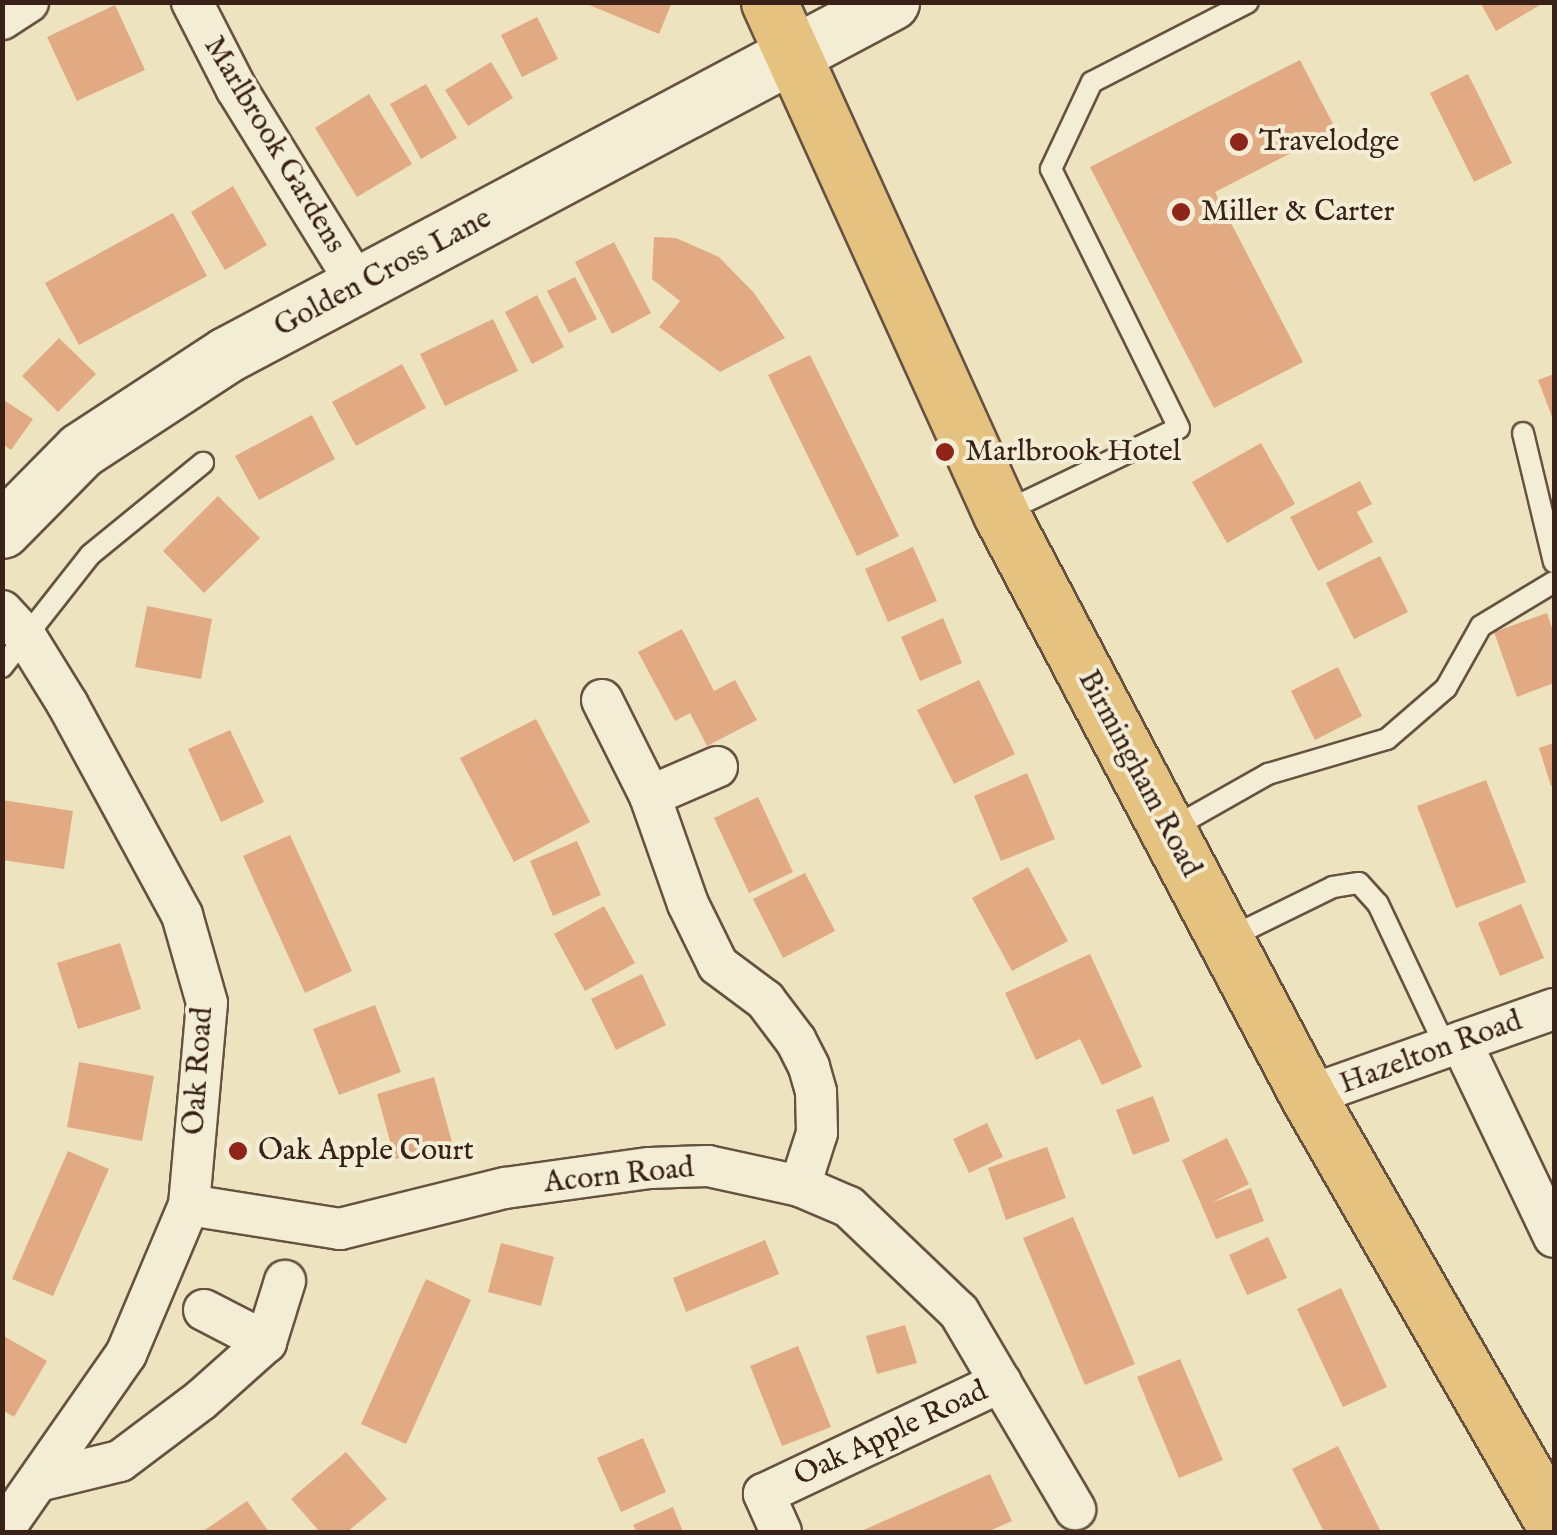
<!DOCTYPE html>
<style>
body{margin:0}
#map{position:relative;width:1557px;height:1535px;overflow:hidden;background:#ede3bf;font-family:"IM FELL English",serif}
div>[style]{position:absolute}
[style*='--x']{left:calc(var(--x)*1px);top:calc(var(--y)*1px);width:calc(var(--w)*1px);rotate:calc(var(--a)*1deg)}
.building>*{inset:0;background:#e1aa83}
.roads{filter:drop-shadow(2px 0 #675242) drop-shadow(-2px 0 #675242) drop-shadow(0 2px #675242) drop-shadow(0 -2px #675242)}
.lane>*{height:20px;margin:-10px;padding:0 10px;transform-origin:10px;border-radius:10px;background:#f3edd5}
.street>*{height:40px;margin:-20px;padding:0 20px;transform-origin:20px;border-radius:20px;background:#f3edd5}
.secondary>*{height:55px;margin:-27.5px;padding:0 27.5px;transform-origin:27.5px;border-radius:27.5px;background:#f3edd5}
.highway>*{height:55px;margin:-27.5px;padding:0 27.5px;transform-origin:27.5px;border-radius:27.5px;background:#e6c280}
.dots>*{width:28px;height:28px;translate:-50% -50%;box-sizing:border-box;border:5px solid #f3edd5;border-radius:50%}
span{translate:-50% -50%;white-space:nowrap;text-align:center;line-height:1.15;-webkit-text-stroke:8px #f3edd5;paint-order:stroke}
.poi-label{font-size:30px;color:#3a2118}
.left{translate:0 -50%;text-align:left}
.street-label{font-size:30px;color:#3a2118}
.frame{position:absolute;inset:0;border:5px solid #3a2118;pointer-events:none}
</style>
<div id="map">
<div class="building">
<div style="clip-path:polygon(582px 2px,672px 2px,659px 34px)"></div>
<div style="clip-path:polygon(1480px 2px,1545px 2px,1496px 31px)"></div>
<div style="clip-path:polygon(115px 5px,145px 70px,77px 101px,47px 37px)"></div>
<div style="clip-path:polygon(537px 17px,558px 59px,522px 77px,501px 35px)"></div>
<div style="clip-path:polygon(1300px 60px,1336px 130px,1215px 192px,1303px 362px,1214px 408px,1090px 167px)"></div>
<div style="clip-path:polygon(491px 62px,513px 98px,468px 126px,445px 90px)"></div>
<div style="clip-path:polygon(1468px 74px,1512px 163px,1474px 182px,1430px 93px)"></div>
<div style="clip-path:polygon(426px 84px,457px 138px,421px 159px,390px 104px)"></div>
<div style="clip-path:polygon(369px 94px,412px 164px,357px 197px,315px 128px)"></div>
<div style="clip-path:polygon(233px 186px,267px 245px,225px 270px,191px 212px)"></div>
<div style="clip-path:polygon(173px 213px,207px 276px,79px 345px,45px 283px)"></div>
<div style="clip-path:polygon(654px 237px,676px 238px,719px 257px,754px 293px,785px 338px,720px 372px,659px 327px,680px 301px,652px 279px)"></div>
<div style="clip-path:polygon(614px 242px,651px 313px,612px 334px,575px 262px)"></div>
<div style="clip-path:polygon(575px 277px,597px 319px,569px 333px,547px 291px)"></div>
<div style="clip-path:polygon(537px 295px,564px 347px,532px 364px,505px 312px)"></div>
<div style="clip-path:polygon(493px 319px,518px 371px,445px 406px,420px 354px)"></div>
<div style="clip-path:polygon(59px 338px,96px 374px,58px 412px,22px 376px)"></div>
<div style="clip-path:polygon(810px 355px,899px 536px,857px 556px,768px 375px)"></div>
<div style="clip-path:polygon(402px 364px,426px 408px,356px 446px,332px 402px)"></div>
<div style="clip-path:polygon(1554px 374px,1554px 422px,1538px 380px)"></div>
<div style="clip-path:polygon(2px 399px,33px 419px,11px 450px,2px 444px)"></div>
<div style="clip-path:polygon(312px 415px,335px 459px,259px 500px,235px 456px)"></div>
<div style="clip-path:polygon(1261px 443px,1295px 504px,1227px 543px,1192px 482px)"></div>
<div style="clip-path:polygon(1360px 481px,1372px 504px,1357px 512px,1373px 542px,1318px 571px,1290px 517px)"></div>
<div style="clip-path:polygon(218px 496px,260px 538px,204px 593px,163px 551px)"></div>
<div style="clip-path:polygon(913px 547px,937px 601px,888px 622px,865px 569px)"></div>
<div style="clip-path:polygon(1380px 556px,1408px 612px,1354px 639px,1326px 583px)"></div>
<div style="clip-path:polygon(147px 606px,212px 619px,201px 679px,135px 667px)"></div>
<div style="clip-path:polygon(1547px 613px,1554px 634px,1554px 683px,1517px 697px,1494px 632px)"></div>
<div style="clip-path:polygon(943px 618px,962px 663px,920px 681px,901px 637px)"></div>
<div style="clip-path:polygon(682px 629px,714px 691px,735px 680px,757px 720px,707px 746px,690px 713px,675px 721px,638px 652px)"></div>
<div style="clip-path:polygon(1338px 667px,1362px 716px,1315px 740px,1291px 691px)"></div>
<div style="clip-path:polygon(979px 680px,1015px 754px,954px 784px,917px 710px)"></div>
<div style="clip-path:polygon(536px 719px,590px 822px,514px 862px,460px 758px)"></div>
<div style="clip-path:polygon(230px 730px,264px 802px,221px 822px,188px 749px)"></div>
<div style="clip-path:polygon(1554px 743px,1554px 785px,1551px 786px,1539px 748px)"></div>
<div style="clip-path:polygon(1027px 773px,1055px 839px,1001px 861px,974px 796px)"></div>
<div style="clip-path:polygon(1486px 780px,1526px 882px,1456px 908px,1417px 806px)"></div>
<div style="clip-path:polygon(758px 797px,793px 872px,749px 893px,714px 818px)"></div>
<div style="clip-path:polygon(2px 800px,73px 811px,64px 869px,2px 860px)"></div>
<div style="clip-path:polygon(290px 835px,352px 971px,305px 993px,243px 856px)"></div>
<div style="clip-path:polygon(577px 841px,601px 895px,553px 916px,530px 861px)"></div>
<div style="clip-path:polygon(1028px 867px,1068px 941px,1012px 971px,972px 898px)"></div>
<div style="clip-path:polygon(805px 873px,835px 931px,783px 958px,753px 899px)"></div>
<div style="clip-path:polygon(1521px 904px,1544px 958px,1500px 976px,1478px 923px)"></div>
<div style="clip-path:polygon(604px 906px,635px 963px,585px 991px,554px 934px)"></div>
<div style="clip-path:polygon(120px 943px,141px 1009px,78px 1029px,57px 963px)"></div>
<div style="clip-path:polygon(1090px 954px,1142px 1067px,1102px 1085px,1080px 1039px,1036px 1060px,1005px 993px)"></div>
<div style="clip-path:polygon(642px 974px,666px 1025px,616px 1050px,591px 999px)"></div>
<div style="clip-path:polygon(375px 1005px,401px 1072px,339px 1095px,313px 1029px)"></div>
<div style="clip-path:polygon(79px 1062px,154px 1076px,142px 1141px,67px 1127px)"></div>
<div style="clip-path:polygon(434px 1077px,452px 1142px,395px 1159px,377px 1094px)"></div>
<div style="clip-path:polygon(1153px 1096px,1170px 1141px,1133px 1155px,1116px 1110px)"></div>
<div style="clip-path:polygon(987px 1123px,1003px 1157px,969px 1173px,953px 1139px)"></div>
<div style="clip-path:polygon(1227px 1138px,1249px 1184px,1211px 1203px,1251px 1188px,1264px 1221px,1216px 1239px,1182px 1160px)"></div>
<div style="clip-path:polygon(1047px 1147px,1066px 1198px,1006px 1220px,988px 1168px)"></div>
<div style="clip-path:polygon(68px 1151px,109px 1169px,53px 1296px,12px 1279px)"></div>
<div style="clip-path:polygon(1073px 1217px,1135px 1364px,1085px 1385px,1023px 1238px)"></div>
<div style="clip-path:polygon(1268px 1237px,1287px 1278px,1247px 1295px,1229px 1255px)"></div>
<div style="clip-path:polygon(765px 1240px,779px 1274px,686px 1312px,673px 1278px)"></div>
<div style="clip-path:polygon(501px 1243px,554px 1257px,541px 1306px,488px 1292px)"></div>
<div style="clip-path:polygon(426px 1279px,471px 1300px,406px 1444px,361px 1424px)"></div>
<div style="clip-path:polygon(1341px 1288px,1387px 1387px,1343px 1407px,1297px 1309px)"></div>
<div style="clip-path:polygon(905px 1325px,917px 1363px,877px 1374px,866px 1336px)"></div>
<div style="clip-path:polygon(2px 1335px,47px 1361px,14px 1417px,2px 1410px)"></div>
<div style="clip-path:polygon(798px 1346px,831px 1427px,782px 1446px,750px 1366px)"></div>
<div style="clip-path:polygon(1180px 1359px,1223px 1460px,1179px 1478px,1137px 1377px)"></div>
<div style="clip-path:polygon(643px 1438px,666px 1492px,621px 1512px,597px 1458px)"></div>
<div style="clip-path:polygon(1338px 1446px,1381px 1532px,1324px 1532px,1292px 1469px)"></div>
<div style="clip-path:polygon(346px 1452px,387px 1499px,347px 1532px,320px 1532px,291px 1499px)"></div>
<div style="clip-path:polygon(990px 1474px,1012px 1521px,987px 1532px,859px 1532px)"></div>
<div style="clip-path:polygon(247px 1501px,269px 1532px,202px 1532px)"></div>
<div style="clip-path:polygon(673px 1507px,683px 1532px,637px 1532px,633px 1525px)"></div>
</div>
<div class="roads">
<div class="lane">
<div style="--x:1523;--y:433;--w:133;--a:76.5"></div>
<div style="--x:1002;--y:513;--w:196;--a:-25.7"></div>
<div style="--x:1179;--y:428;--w:289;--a:-116.3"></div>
<div style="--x:1051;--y:169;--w:96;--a:-64.8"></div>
<div style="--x:1092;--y:82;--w:175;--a:-27.1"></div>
<div style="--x:2;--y:667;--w:142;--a:-51.8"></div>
<div style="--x:90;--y:555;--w:146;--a:-39.2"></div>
<div style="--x:1169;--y:830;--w:114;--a:-29.5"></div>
<div style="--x:1268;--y:774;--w:124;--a:-16.4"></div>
<div style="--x:1387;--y:739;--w:78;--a:-40.8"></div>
<div style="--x:1446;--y:688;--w:71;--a:-60.6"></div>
<div style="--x:1481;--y:626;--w:85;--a:-31.1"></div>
<div style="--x:1227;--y:939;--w:118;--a:-26.1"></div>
<div style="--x:1333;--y:887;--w:26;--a:-9"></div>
<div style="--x:1359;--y:883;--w:28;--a:48"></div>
<div style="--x:1378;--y:904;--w:159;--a:64.7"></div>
</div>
<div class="street">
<div style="--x:192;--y:2;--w:97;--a:62.9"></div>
<div style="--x:236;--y:88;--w:234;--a:58.3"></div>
<div style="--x:2;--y:19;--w:31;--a:-33"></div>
<div style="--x:2;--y:611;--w:35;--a:47"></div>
<div style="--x:26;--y:637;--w:80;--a:58.3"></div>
<div style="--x:68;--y:705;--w:239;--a:61.5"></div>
<div style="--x:182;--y:915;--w:91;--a:74.1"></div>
<div style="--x:207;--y:1003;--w:203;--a:95.1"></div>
<div style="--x:189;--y:1205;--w:162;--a:112.9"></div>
<div style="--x:126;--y:1354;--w:217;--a:124.9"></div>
<div style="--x:602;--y:700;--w:107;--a:63.4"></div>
<div style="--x:650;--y:796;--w:114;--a:70.6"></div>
<div style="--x:688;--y:904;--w:68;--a:63.8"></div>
<div style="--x:718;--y:965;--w:59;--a:36.7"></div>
<div style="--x:765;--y:1000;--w:51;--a:52.9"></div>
<div style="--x:796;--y:1041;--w:29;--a:63"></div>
<div style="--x:809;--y:1067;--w:26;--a:74"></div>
<div style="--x:816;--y:1092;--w:41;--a:88.6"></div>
<div style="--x:817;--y:1133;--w:56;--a:107.8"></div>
<div style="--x:650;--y:796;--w:73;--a:-23.4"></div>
<div style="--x:1461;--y:1042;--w:216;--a:64.5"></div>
<div style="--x:1308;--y:1096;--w:261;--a:-19.5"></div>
<div style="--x:189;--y:1205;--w:153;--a:9"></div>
<div style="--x:340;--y:1229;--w:170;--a:-14"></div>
<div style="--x:505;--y:1188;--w:146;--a:-7.9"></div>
<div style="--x:650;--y:1168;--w:58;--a:-2"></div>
<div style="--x:708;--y:1166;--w:94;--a:12.3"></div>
<div style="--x:800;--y:1186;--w:53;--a:23.2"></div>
<div style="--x:849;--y:1207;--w:152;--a:43.7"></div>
<div style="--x:959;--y:1312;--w:229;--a:59.5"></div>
<div style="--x:204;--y:1310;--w:70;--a:27.3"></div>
<div style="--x:42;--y:1480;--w:80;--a:-13.7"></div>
<div style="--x:120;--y:1461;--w:101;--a:-37"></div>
<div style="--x:201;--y:1400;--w:87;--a:-41.7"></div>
<div style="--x:266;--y:1342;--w:64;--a:-72.7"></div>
<div style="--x:781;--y:1532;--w:42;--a:-114.1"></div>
<div style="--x:764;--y:1494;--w:262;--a:-25.3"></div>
</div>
<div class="secondary">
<div style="--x:2;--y:530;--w:112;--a:-45.4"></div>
<div style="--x:81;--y:450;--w:173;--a:-33.2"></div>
<div style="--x:226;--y:355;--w:753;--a:-27.96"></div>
</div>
<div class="highway">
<div style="--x:769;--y:2;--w:562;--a:65.62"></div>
<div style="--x:1001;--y:514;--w:658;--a:62.19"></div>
<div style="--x:1308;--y:1096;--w:493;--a:60.1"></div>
</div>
</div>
<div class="dots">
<div style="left:1239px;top:142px;background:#8f2418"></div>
<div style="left:1181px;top:212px;background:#8f2418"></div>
<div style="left:945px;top:452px;background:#8f2418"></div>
<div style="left:238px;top:1151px;background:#8f2418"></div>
</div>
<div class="poi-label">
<span class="left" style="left:1259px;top:142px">Travelodge</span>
<span class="left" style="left:1201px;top:212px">Miller &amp; Carter</span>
<span class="left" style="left:965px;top:452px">Marlbrook Hotel</span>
<span class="left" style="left:258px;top:1151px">Oak Apple Court</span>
</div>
<div class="street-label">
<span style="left:274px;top:145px;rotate:59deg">Marlbrook Gardens</span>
<span style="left:383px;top:273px;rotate:-28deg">Golden Cross Lane</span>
<span style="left:1139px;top:774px;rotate:62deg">Birmingham Road</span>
<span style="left:1431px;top:1053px;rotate:-20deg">Hazelton Road</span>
<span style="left:199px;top:1071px;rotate:-86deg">Oak Road</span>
<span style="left:619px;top:1176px;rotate:-6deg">Acorn Road</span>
<span style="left:891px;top:1434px;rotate:-25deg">Oak Apple Road</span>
</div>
<div class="frame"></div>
</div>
